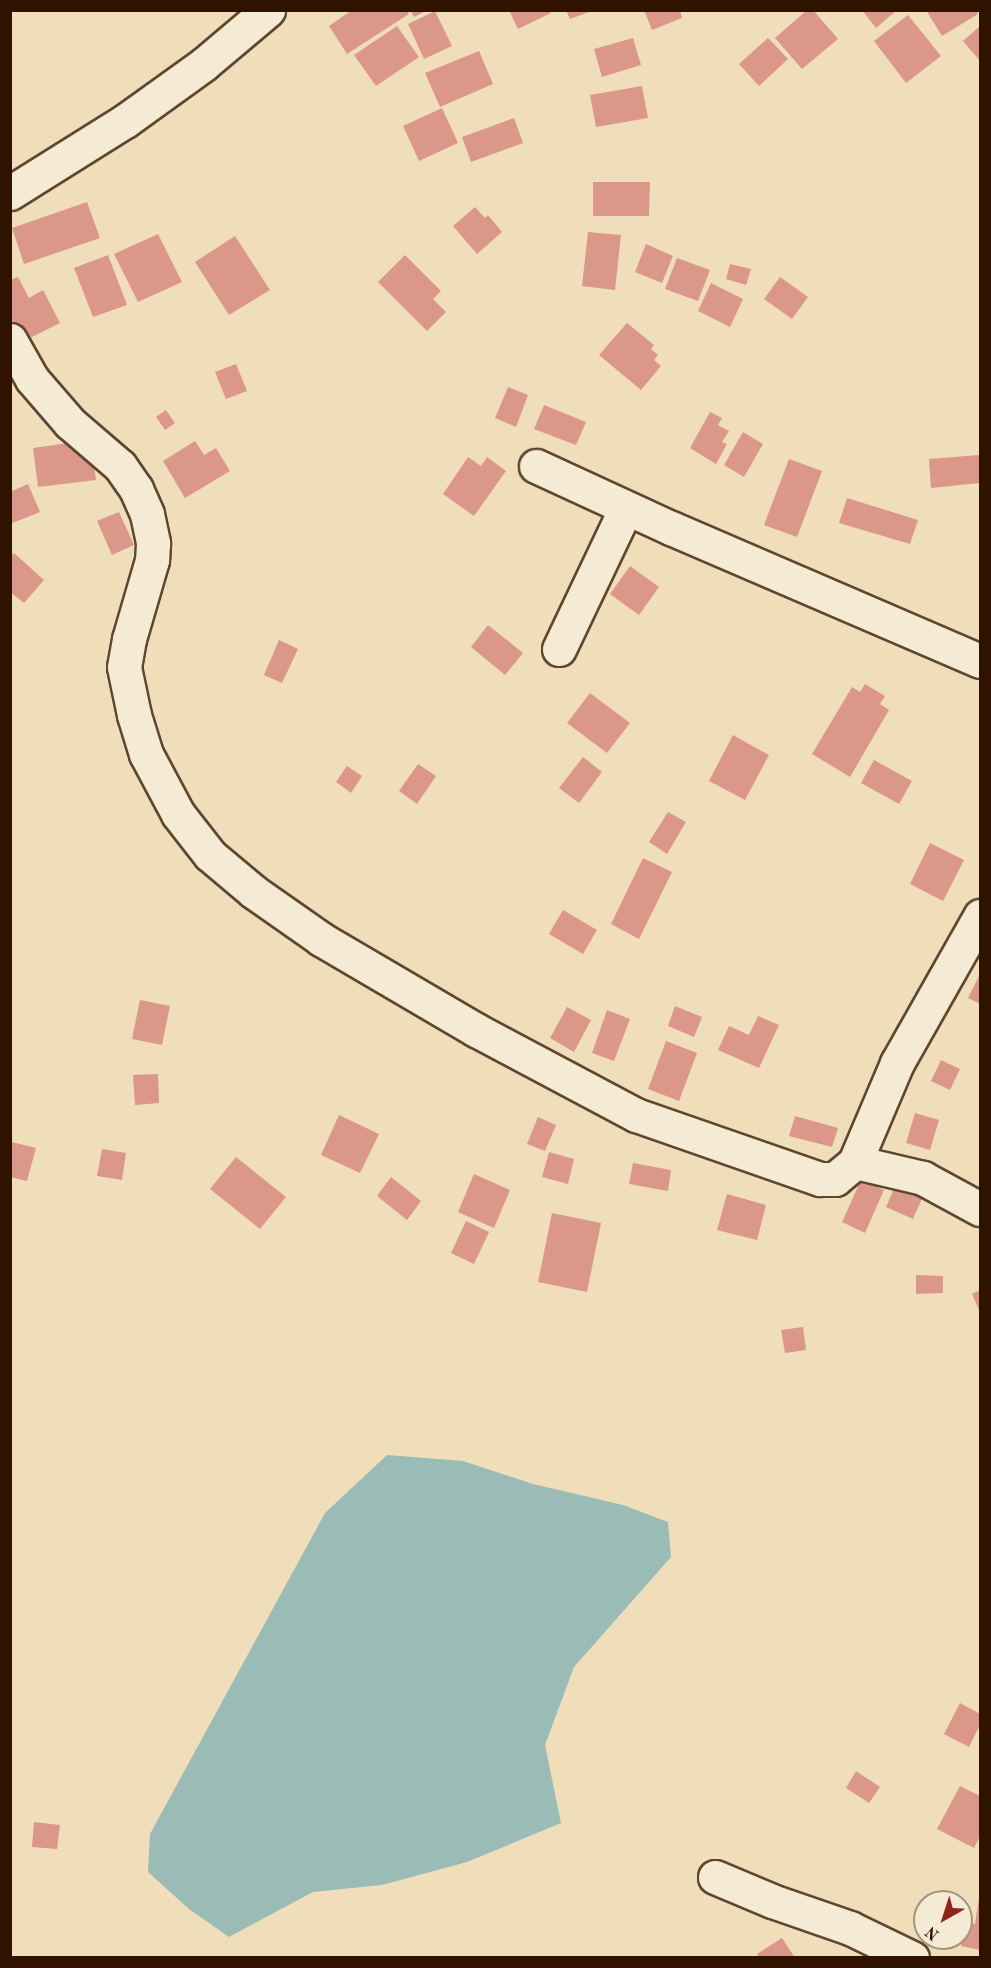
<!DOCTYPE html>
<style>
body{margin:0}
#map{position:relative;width:991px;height:1968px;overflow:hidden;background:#f0debb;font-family:"Old Standard TT",serif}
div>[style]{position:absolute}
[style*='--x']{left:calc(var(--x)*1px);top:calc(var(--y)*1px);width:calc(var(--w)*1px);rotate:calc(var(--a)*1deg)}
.water>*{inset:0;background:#9bbbb7}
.building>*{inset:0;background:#db9789}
.roads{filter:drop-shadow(2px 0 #5f462f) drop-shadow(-2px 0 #5f462f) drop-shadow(0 2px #5f462f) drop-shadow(0 -2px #5f462f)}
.minor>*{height:33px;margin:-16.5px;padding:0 16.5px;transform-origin:16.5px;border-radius:16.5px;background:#f5ead3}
span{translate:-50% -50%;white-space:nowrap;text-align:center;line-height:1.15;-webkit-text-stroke:5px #f5ead3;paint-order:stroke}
.frame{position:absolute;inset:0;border:12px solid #2f1300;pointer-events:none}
.north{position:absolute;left:913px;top:1890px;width:60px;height:60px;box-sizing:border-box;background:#f5ead3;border:2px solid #a6947f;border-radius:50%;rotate:219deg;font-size:16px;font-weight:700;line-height:24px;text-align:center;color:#2f1300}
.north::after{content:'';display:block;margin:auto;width:21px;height:27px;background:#8f2418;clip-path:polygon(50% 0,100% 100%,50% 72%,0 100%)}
</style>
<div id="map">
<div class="water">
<div style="clip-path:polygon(387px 1455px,463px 1461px,533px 1484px,623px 1505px,668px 1522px,671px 1557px,574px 1667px,545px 1745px,561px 1823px,467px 1862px,382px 1885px,313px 1892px,229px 1937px,189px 1909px,148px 1872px,150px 1834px,325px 1513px)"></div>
</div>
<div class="building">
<div style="clip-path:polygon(352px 10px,407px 10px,409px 14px,347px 54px,329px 26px)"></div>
<div style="clip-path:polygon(410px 10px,428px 10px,414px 17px)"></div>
<div style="clip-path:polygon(509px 10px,549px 10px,551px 13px,518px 29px)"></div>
<div style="clip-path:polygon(566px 10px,592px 10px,592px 11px,570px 19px)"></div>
<div style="clip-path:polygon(644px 10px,680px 10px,682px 18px,652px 30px)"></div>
<div style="clip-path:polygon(807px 10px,813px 10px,838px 39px,802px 69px,775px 38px)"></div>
<div style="clip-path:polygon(862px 10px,897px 10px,876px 28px)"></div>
<div style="clip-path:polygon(926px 10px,976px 10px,978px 14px,942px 36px)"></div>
<div style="clip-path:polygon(435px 11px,452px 46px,424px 59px,408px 24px)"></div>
<div style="clip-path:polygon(908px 15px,941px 56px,906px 83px,874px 41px)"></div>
<div style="clip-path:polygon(397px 26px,419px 57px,376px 86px,354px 55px)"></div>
<div style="clip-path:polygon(980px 26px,980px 61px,963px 41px)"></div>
<div style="clip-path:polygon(633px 38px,641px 65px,602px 77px,594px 49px)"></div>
<div style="clip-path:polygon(768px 38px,788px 59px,759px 86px,739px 64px)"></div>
<div style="clip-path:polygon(479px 51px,493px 84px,440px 107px,425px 73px)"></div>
<div style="clip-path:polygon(642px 86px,648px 118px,596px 127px,590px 95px)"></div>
<div style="clip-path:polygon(442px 108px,458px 143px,419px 161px,403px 126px)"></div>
<div style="clip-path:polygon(514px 118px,523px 143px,471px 162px,462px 137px)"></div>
<div style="clip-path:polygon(593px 182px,650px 182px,649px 216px,593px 216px)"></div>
<div style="clip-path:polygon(87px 202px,100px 238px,24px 264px,12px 228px)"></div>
<div style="clip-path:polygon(475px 207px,485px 218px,488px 215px,502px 232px,477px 254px,453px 226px)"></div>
<div style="clip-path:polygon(588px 232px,621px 235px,615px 290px,582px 286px)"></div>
<div style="clip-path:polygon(158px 234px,182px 282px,138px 302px,114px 254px)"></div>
<div style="clip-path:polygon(235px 236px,270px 290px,229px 315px,195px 262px)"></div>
<div style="clip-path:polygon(646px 244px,673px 256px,662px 283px,635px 272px)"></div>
<div style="clip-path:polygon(108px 255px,127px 305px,93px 317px,74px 268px)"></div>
<div style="clip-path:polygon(405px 255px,441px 291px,433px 299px,446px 312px,427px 331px,378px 282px)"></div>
<div style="clip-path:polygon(677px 258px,710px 270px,698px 301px,665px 289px)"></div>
<div style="clip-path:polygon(730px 264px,751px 269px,746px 285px,726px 279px)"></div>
<div style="clip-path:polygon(18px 277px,29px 298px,43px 290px,60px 323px,16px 345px,10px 333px,10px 280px)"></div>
<div style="clip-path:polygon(780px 277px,808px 297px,792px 319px,764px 299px)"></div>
<div style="clip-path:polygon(711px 283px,743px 299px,730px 327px,698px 311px)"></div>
<div style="clip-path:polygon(627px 323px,654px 345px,651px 349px,658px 355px,654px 360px,661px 366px,641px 390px,599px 355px)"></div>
<div style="clip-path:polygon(236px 364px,247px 391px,226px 399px,215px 372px)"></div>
<div style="clip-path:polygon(508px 387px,528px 395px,516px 427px,495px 418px)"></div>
<div style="clip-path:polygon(544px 405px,586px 422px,576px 445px,534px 429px)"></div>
<div style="clip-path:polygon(166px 410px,175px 423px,165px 430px,156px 417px)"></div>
<div style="clip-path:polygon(710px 412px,722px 418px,718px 425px,729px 431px,722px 442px,727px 444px,716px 464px,690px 448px)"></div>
<div style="clip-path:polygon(743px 432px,763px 444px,744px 477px,724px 465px)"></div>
<div style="clip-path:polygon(90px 440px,96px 480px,38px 487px,33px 448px)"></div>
<div style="clip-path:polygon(195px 441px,204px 455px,216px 448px,230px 471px,185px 498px,163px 461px)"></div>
<div style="clip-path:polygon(979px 455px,980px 483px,931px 488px,929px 459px)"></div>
<div style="clip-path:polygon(468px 457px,481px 466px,487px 457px,506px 471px,474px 516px,443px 494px)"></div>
<div style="clip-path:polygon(789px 459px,822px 471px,797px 537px,764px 525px)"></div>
<div style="clip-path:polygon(28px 484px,40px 512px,10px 524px,10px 492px)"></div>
<div style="clip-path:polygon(847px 498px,918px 520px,910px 544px,839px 523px)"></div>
<div style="clip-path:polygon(119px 512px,134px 545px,112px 555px,97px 521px)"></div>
<div style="clip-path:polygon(14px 553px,44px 580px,24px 603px,10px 592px,10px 557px)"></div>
<div style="clip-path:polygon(630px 566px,659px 587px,639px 615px,610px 594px)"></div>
<div style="clip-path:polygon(488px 625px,523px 653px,505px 675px,471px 647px)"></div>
<div style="clip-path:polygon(279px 640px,298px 649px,282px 683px,264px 675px)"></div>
<div style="clip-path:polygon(865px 684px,885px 696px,880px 704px,889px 710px,850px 777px,812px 754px,852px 687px,860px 692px)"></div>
<div style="clip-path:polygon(590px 693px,630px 723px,607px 753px,567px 723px)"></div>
<div style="clip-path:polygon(733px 735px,769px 755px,745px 800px,709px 781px)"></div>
<div style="clip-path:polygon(583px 757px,602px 772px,579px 803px,559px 788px)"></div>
<div style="clip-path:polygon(874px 760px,912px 781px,899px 804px,861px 783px)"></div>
<div style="clip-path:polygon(418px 764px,436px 776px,417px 804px,399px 791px)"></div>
<div style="clip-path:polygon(347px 766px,362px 776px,351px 793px,336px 782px)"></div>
<div style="clip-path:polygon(668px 812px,686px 822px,667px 854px,649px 842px)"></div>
<div style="clip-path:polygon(930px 843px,964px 860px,943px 901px,910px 884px)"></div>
<div style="clip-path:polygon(643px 858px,672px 872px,639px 939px,611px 924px)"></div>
<div style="clip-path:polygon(563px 910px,597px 930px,583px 954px,549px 934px)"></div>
<div style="clip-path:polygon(980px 974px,980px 1004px,968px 998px)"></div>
<div style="clip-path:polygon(140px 1000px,170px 1006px,162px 1045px,132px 1039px)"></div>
<div style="clip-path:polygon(675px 1006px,702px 1017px,694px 1037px,668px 1026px)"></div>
<div style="clip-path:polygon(567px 1007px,591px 1020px,574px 1052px,550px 1038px)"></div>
<div style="clip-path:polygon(607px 1010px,630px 1019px,614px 1061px,592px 1053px)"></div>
<div style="clip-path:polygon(758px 1016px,779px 1025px,759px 1068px,718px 1050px,729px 1026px,749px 1035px)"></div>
<div style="clip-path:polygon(666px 1041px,697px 1053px,679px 1101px,648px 1089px)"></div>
<div style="clip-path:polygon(941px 1060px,960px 1069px,950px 1090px,931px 1081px)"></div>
<div style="clip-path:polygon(158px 1074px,159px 1103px,135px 1105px,133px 1075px)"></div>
<div style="clip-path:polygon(915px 1113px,939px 1120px,930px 1150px,906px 1143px)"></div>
<div style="clip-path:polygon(339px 1115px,379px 1134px,360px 1173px,321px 1155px)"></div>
<div style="clip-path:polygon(795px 1116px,838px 1128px,832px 1147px,789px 1136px)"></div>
<div style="clip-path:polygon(538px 1117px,556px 1125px,545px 1151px,527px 1144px)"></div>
<div style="clip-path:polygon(12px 1142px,36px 1148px,27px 1181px,10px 1177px)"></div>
<div style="clip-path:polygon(102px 1149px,126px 1153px,122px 1180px,97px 1176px)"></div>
<div style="clip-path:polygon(549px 1152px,574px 1159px,568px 1184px,542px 1177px)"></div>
<div style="clip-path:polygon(236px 1157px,286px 1197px,260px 1229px,210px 1189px)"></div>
<div style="clip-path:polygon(633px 1163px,671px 1170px,668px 1191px,629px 1184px)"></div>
<div style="clip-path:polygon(474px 1174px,510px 1190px,494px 1228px,458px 1212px)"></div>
<div style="clip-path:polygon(391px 1177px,421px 1201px,407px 1220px,377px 1196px)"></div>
<div style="clip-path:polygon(861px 1180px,884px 1190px,865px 1233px,842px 1222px)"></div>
<div style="clip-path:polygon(897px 1182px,924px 1194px,913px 1219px,886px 1207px)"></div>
<div style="clip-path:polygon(727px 1194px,766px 1205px,757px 1240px,717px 1230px)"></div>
<div style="clip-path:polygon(552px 1213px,601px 1223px,587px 1292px,538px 1282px)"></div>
<div style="clip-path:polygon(466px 1221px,489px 1232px,474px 1264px,451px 1253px)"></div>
<div style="clip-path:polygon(916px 1275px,943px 1276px,943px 1293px,916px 1294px)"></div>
<div style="clip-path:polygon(980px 1290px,980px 1312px,972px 1294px)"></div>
<div style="clip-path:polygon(803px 1327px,806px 1350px,785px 1353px,781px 1330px)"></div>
<div style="clip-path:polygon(960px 1703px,980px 1714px,980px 1725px,969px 1747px,944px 1734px)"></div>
<div style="clip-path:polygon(856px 1771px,880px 1787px,869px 1803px,846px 1788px)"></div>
<div style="clip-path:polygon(960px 1786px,980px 1796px,980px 1836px,974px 1848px,937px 1829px)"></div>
<div style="clip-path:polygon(34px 1822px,60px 1825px,57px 1849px,32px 1847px)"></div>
<div style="clip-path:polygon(979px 1898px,980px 1899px,980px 1950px,961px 1946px,965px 1922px,975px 1924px)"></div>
<div style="clip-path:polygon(782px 1938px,795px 1958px,759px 1958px,757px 1954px)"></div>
</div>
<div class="roads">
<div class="minor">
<div style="--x:10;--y:193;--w:136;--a:-32.1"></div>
<div style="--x:125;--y:121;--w:97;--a:-35.8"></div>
<div style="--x:204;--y:64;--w:84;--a:-40.2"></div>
<div style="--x:10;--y:340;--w:45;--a:60.6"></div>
<div style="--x:32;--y:379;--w:58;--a:49.2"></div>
<div style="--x:70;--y:423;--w:66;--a:40.7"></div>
<div style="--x:120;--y:466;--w:28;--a:55"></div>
<div style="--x:136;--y:489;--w:27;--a:66"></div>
<div style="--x:147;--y:514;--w:30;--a:78"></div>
<div style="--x:153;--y:543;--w:17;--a:93"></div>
<div style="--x:152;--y:560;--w:82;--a:106.2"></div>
<div style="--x:129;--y:639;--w:28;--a:100"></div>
<div style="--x:124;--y:667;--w:49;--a:78.2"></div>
<div style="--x:134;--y:715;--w:41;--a:72.9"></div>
<div style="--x:146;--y:754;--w:68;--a:61.9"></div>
<div style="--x:178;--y:814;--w:52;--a:52"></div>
<div style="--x:210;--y:855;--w:57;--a:40.1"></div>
<div style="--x:254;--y:892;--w:82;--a:35"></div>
<div style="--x:321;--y:939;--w:180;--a:30.4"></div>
<div style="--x:476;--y:1030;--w:181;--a:28"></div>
<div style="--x:636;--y:1115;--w:195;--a:19.2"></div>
<div style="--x:820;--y:1179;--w:15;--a:0"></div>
<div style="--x:835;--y:1179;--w:26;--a:-40"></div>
<div style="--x:855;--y:1162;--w:108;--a:-67"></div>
<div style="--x:897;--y:1063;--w:169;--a:-60.5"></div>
<div style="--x:536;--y:466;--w:149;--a:24.7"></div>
<div style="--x:671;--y:528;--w:336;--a:23.3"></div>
<div style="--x:559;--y:649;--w:156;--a:-64.6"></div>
<div style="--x:855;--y:1162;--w:70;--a:13.2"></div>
<div style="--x:923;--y:1178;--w:65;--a:28.5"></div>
<div style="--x:715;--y:1877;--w:62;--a:22.8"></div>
<div style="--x:772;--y:1901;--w:83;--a:19.1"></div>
<div style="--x:850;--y:1928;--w:69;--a:25.8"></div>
</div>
</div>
<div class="frame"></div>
<div class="north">N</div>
</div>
